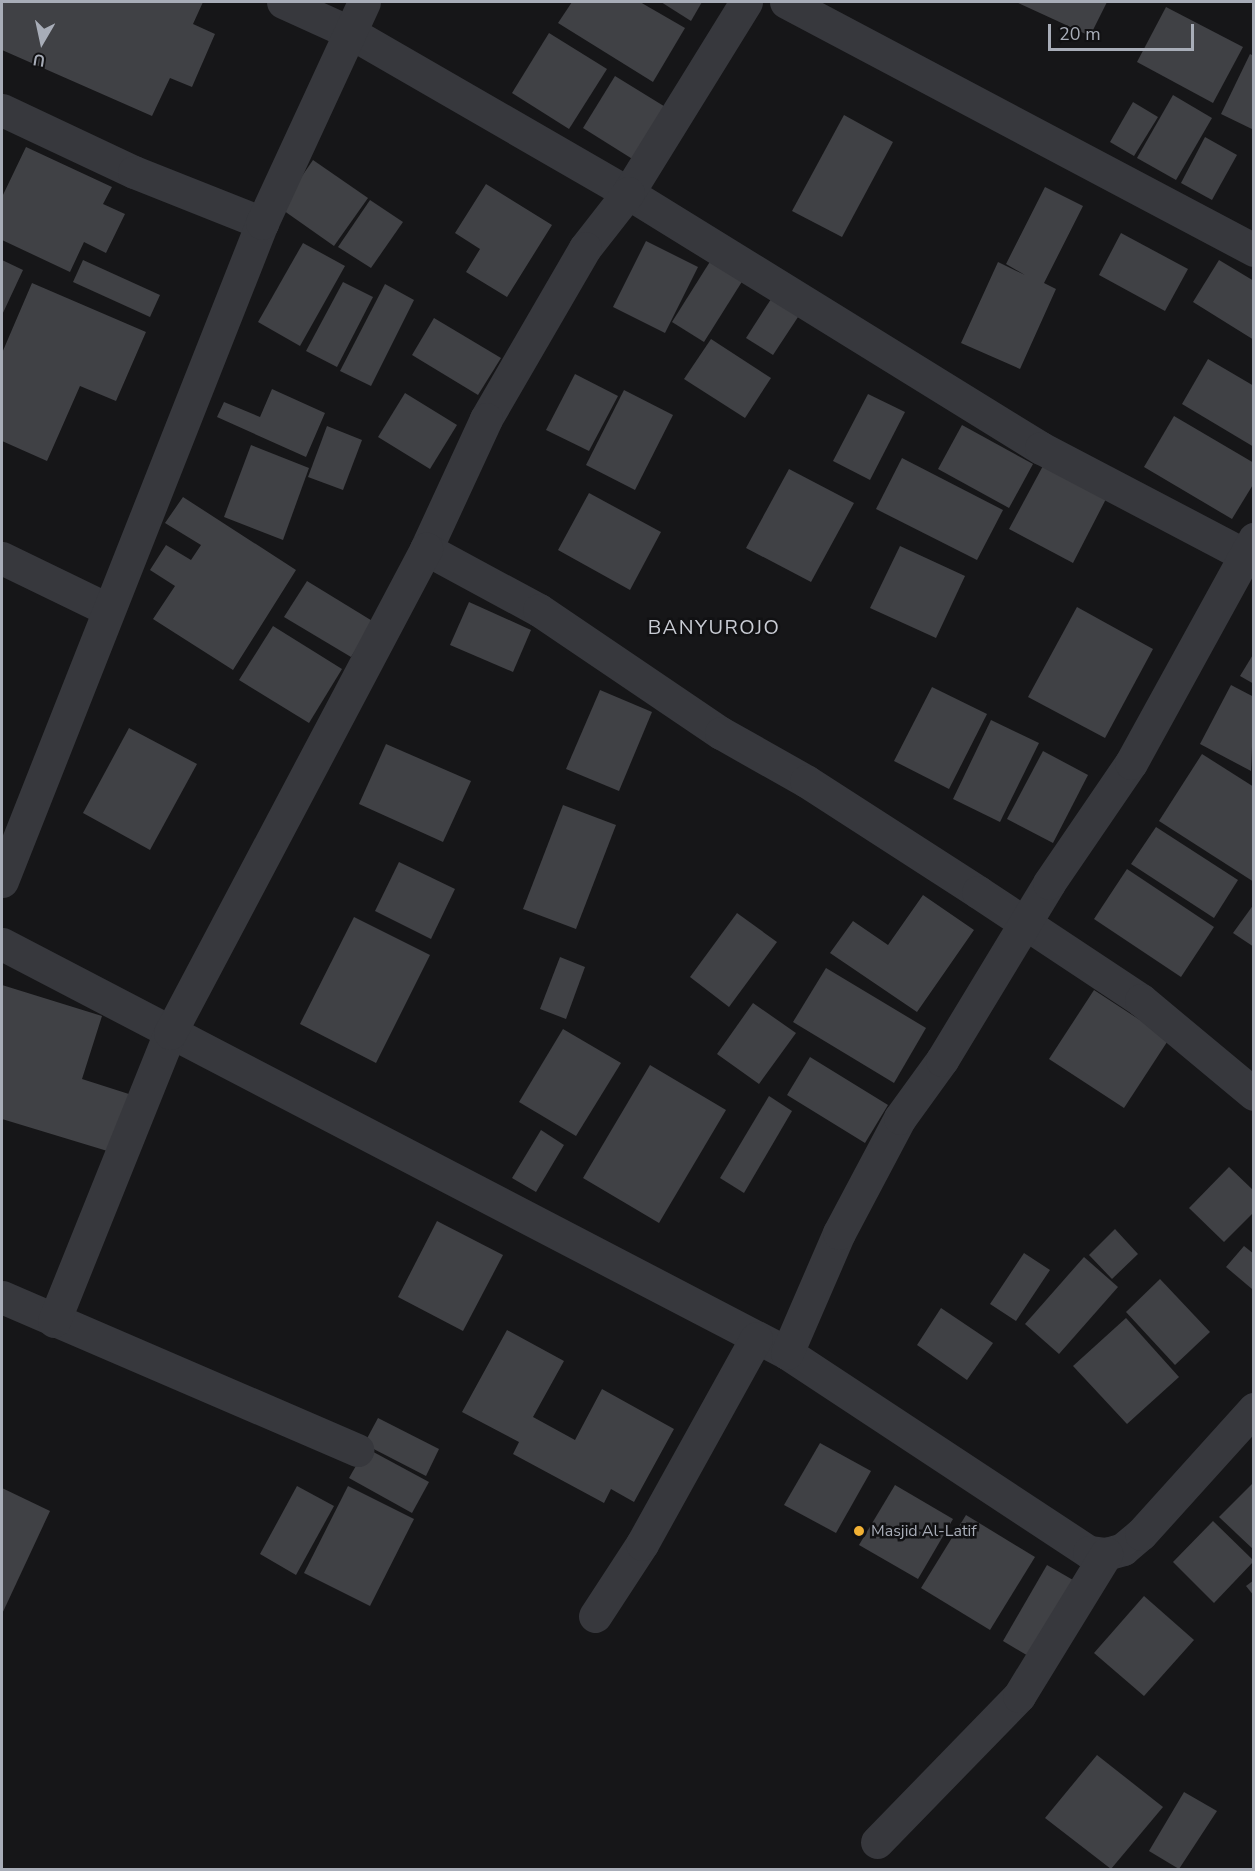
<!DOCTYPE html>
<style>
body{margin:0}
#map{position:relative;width:1255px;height:1871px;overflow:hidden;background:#161618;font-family:"Nunito Sans",sans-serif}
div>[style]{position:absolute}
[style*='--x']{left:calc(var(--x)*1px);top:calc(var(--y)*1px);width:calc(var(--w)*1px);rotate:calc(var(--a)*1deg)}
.building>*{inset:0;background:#404145}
.minor>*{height:33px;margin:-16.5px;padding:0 16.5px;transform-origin:16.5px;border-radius:16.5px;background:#37383d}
.dots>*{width:16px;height:16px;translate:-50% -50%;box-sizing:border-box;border:3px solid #111113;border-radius:50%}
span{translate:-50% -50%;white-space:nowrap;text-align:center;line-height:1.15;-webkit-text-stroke:5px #111113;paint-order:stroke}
.poi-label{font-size:16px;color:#a8adb8}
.left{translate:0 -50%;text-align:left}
.quarter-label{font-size:20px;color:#c9ccd4;letter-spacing:1.5px}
.frame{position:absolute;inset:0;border:3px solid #a8adb8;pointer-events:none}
.north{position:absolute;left:12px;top:12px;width:60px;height:60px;-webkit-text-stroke:4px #111113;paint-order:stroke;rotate:189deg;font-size:16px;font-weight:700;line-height:24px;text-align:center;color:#a8adb8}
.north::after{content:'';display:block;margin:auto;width:21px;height:27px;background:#a8adb8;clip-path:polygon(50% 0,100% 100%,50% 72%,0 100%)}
.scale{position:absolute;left:1048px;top:24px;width:146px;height:27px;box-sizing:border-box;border:3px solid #a8adb8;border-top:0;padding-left:8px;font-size:18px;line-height:21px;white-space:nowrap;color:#a8adb8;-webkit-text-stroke:4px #111113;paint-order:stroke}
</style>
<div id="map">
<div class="building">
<div style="clip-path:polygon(2px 2px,203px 2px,193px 24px,215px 34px,192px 87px,170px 78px,152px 116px,2px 50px)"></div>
<div style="clip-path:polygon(572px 2px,640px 2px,685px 28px,653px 82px,558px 23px)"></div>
<div style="clip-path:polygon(661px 2px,702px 2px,691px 21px)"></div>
<div style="clip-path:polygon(1016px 2px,1107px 2px,1090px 36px)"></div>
<div style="clip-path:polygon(1166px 7px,1243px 47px,1213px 103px,1137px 62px)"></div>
<div style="clip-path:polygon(549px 33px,607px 69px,569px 129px,512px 93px)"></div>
<div style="clip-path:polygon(1250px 54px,1254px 56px,1254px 130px,1221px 114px)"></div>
<div style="clip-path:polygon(615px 76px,667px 108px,634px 160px,583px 128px)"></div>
<div style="clip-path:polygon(1173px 95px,1212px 118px,1176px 180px,1137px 158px)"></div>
<div style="clip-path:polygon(1133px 102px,1158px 117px,1134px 156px,1110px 142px)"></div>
<div style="clip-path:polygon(844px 115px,893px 142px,842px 237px,792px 211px)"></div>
<div style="clip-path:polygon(1205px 137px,1237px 155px,1212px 200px,1181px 183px)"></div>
<div style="clip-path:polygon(26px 147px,112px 187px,103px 204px,125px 214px,106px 253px,84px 242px,70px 272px,2px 240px,2px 197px)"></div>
<div style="clip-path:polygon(313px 160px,368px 198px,334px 246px,280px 208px)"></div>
<div style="clip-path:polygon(486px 184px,552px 225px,507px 297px,466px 272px,480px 249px,455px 233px)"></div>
<div style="clip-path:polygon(1045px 187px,1083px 206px,1044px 283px,1056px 289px,1020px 369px,961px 343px,998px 262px,1025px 275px,1006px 264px)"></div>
<div style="clip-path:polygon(370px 200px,403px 222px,371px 268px,338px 247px)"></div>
<div style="clip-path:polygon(1121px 233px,1188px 269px,1165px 311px,1099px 275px)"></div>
<div style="clip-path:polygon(646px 241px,698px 267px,665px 333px,613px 307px)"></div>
<div style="clip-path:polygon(303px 243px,345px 266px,300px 346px,258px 322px)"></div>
<div style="clip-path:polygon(2px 260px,23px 270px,2px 315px)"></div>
<div style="clip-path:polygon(83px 260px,160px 295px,150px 317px,73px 282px)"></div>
<div style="clip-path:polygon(711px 260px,743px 280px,704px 342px,672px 322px)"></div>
<div style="clip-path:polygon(1219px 260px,1254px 281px,1254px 340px,1193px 302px)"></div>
<div style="clip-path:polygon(343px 282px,373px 297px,337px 367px,306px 351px)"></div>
<div style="clip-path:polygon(32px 283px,146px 332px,116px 401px,80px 386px,47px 461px,2px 441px,2px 353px)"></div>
<div style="clip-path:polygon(385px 284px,414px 300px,371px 386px,340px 371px)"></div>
<div style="clip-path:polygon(773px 296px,800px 314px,773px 355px,746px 338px)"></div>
<div style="clip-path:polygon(434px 318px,501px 358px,478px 395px,412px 355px)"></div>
<div style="clip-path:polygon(711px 339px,771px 378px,745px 418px,684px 379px)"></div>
<div style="clip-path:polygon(1208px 359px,1254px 386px,1254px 447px,1182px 404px)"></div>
<div style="clip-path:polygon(575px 374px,618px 396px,589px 451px,546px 430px)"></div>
<div style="clip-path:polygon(272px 389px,325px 413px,306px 457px,217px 417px,224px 402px,260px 417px)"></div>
<div style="clip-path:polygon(624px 390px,673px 415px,635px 490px,586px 465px)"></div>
<div style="clip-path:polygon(405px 393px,457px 425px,430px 469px,378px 437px)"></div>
<div style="clip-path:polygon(868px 394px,905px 412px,870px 480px,833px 461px)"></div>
<div style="clip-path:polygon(1174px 416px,1254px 463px,1254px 483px,1232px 519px,1144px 467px)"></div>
<div style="clip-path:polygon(962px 425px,1033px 464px,1009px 508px,938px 469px)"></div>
<div style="clip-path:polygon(327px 426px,362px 440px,343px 490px,308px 477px)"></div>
<div style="clip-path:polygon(251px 445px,309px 468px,283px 540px,224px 517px)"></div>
<div style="clip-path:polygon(902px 458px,1003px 510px,977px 560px,876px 509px)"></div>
<div style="clip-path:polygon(1044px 464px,1107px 497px,1073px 563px,1009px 529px)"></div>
<div style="clip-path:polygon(789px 469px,854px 503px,811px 582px,746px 548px)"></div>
<div style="clip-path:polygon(589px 493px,661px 532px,630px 590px,558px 550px)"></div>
<div style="clip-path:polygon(183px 497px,296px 570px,233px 670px,153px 619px,175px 586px,150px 570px,166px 545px,191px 560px,201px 545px,165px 523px)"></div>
<div style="clip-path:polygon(900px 546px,965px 576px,936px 638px,870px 608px)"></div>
<div style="clip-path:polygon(307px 581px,374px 622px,351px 657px,284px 617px)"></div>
<div style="clip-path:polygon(469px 602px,531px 630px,513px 672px,450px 645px)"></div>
<div style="clip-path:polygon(1077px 607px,1153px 649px,1105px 738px,1028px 697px)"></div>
<div style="clip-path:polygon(273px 626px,342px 669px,309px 723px,239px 680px)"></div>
<div style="clip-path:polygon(1254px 653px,1254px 684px,1240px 676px)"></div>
<div style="clip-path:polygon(1231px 685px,1254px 697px,1251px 771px,1200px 744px)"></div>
<div style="clip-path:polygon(932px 687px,987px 714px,949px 789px,894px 761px)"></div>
<div style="clip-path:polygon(600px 690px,652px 712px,619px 791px,566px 769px)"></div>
<div style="clip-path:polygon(991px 720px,1039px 743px,1000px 822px,953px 799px)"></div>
<div style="clip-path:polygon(129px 728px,197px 764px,150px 850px,83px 813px)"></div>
<div style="clip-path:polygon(386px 744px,471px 781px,443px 842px,359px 804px)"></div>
<div style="clip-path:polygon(1043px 751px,1088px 775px,1053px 843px,1007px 819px)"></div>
<div style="clip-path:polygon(1202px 754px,1254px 787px,1254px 882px,1159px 821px)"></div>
<div style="clip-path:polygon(563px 805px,616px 825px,576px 929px,523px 909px)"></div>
<div style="clip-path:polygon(1156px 827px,1238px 880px,1214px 918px,1131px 864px)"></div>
<div style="clip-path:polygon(399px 862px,455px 889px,431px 939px,375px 911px)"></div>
<div style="clip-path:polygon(1127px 869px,1214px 927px,1181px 977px,1094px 919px)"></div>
<div style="clip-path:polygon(923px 895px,974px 930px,917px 1012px,830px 953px,853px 921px,888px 945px)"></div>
<div style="clip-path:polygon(1254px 904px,1254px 947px,1233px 933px)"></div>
<div style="clip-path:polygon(737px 913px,777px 942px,729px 1007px,690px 977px)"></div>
<div style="clip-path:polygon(354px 917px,430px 955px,376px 1063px,300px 1024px)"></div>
<div style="clip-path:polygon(560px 957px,585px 967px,566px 1019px,540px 1009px)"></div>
<div style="clip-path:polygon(826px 968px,926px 1028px,894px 1083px,793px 1022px)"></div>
<div style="clip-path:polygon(2px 985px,102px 1016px,82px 1079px,132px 1095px,114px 1153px,2px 1119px)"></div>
<div style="clip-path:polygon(1094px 990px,1169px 1039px,1124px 1108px,1049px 1059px)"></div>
<div style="clip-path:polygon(753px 1003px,796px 1033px,759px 1084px,717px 1054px)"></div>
<div style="clip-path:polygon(563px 1029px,621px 1063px,576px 1136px,519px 1102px)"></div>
<div style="clip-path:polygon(810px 1057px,888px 1105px,865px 1143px,787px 1095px)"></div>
<div style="clip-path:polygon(650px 1065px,726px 1110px,659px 1223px,583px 1178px)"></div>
<div style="clip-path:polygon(769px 1096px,792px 1111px,744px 1193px,720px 1178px)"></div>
<div style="clip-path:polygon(541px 1130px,564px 1145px,536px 1192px,512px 1178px)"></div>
<div style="clip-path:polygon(1229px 1167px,1254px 1191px,1254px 1212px,1224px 1242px,1189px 1208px)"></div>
<div style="clip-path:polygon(437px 1221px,503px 1255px,463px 1331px,398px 1297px)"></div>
<div style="clip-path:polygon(1115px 1229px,1138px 1254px,1112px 1279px,1089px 1255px)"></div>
<div style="clip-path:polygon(1244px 1246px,1254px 1254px,1252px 1289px,1226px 1267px)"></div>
<div style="clip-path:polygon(1024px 1253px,1050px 1270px,1016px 1321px,990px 1304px)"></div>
<div style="clip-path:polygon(1084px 1257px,1118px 1287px,1059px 1354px,1025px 1324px)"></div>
<div style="clip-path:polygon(1160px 1279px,1210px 1332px,1175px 1365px,1126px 1312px)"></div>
<div style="clip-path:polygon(941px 1308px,993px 1343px,967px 1380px,917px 1345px)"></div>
<div style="clip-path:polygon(1126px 1318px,1179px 1377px,1127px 1424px,1073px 1366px)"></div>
<div style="clip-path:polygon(507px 1330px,564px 1361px,533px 1417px,575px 1440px,602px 1389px,674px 1429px,634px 1502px,611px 1489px,604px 1503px,513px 1454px,519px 1442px,462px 1412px)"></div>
<div style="clip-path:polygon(378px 1418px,439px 1449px,426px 1476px,364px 1444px)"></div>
<div style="clip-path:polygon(820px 1443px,871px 1471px,836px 1533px,784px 1505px)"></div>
<div style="clip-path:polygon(366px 1448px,429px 1482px,412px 1513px,349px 1478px)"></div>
<div style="clip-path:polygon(1254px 1482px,1254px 1550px,1219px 1517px)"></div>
<div style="clip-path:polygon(895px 1485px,953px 1519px,918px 1579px,859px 1545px)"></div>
<div style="clip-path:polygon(297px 1486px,334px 1506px,296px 1575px,260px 1554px)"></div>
<div style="clip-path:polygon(348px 1486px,414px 1519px,370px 1606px,304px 1573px)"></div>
<div style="clip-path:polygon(2px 1488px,50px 1511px,2px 1614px)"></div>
<div style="clip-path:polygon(966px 1515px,1035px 1557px,990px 1630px,921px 1588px)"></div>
<div style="clip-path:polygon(1213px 1521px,1254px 1561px,1214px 1603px,1173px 1562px)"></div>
<div style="clip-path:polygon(1047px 1565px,1080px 1584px,1035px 1660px,1003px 1641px)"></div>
<div style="clip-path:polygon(1254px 1580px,1254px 1596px,1246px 1586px)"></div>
<div style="clip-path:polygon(1144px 1596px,1194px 1640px,1144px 1696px,1094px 1653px)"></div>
<div style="clip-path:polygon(1097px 1755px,1163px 1807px,1111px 1869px,1045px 1818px)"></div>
<div style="clip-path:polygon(1184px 1792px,1217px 1811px,1179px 1869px,1149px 1851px)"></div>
</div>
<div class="minor">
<div style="--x:283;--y:2;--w:75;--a:24.5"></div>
<div style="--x:351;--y:33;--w:320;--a:30"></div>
<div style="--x:628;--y:193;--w:485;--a:31.7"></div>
<div style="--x:1041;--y:448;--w:241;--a:27.7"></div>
<div style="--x:746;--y:2;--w:225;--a:121.7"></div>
<div style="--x:628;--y:193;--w:70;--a:128"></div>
<div style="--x:585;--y:248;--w:198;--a:120.1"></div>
<div style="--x:486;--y:419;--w:143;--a:114.8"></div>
<div style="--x:426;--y:549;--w:128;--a:28.4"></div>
<div style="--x:539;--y:610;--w:220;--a:34.1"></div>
<div style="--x:721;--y:733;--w:98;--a:29.5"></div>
<div style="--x:806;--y:781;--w:205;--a:32.8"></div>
<div style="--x:978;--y:892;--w:196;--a:33.5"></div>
<div style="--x:1141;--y:1000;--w:147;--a:39.8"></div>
<div style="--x:786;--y:2;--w:530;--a:27.92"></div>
<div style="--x:2;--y:110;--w:146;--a:25.2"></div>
<div style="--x:134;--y:172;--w:138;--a:21.7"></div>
<div style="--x:2;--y:558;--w:117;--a:25.9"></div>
<div style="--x:2;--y:881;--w:708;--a:-68.44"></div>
<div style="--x:262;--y:223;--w:243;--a:-65.2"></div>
<div style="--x:2;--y:944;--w:885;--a:27.52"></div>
<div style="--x:787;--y:1353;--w:362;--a:33.4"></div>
<div style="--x:1089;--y:1552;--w:17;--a:7"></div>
<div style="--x:1106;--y:1554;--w:18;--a:-16"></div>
<div style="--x:1123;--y:1549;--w:23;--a:-40"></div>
<div style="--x:1141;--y:1534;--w:169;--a:-47.9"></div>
<div style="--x:2;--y:1297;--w:387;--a:23.3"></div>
<div style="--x:54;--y:1321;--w:310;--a:-68.1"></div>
<div style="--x:170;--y:1033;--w:548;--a:-62.12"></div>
<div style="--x:787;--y:1353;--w:131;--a:-66.6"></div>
<div style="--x:839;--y:1233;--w:130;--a:-62.1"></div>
<div style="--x:900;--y:1118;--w:72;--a:-54.1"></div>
<div style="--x:942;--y:1060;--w:207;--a:-58.8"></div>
<div style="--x:1049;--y:883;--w:145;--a:-55.7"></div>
<div style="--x:1131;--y:763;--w:256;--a:-61.2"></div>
<div style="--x:595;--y:1616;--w:86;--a:-56.9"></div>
<div style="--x:642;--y:1544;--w:235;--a:-61"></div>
<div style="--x:877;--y:1842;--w:204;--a:-45.8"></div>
<div style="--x:1019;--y:1696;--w:167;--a:-58.5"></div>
</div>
<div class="dots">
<div style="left:859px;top:1531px;background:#f2b134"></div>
</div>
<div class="poi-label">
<span class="left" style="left:871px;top:1531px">Masjid Al-Latif</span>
</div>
<div class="quarter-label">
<span style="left:714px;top:627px">BANYUROJO</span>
</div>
<div class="frame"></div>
<div class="north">U</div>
<div class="scale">20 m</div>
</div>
